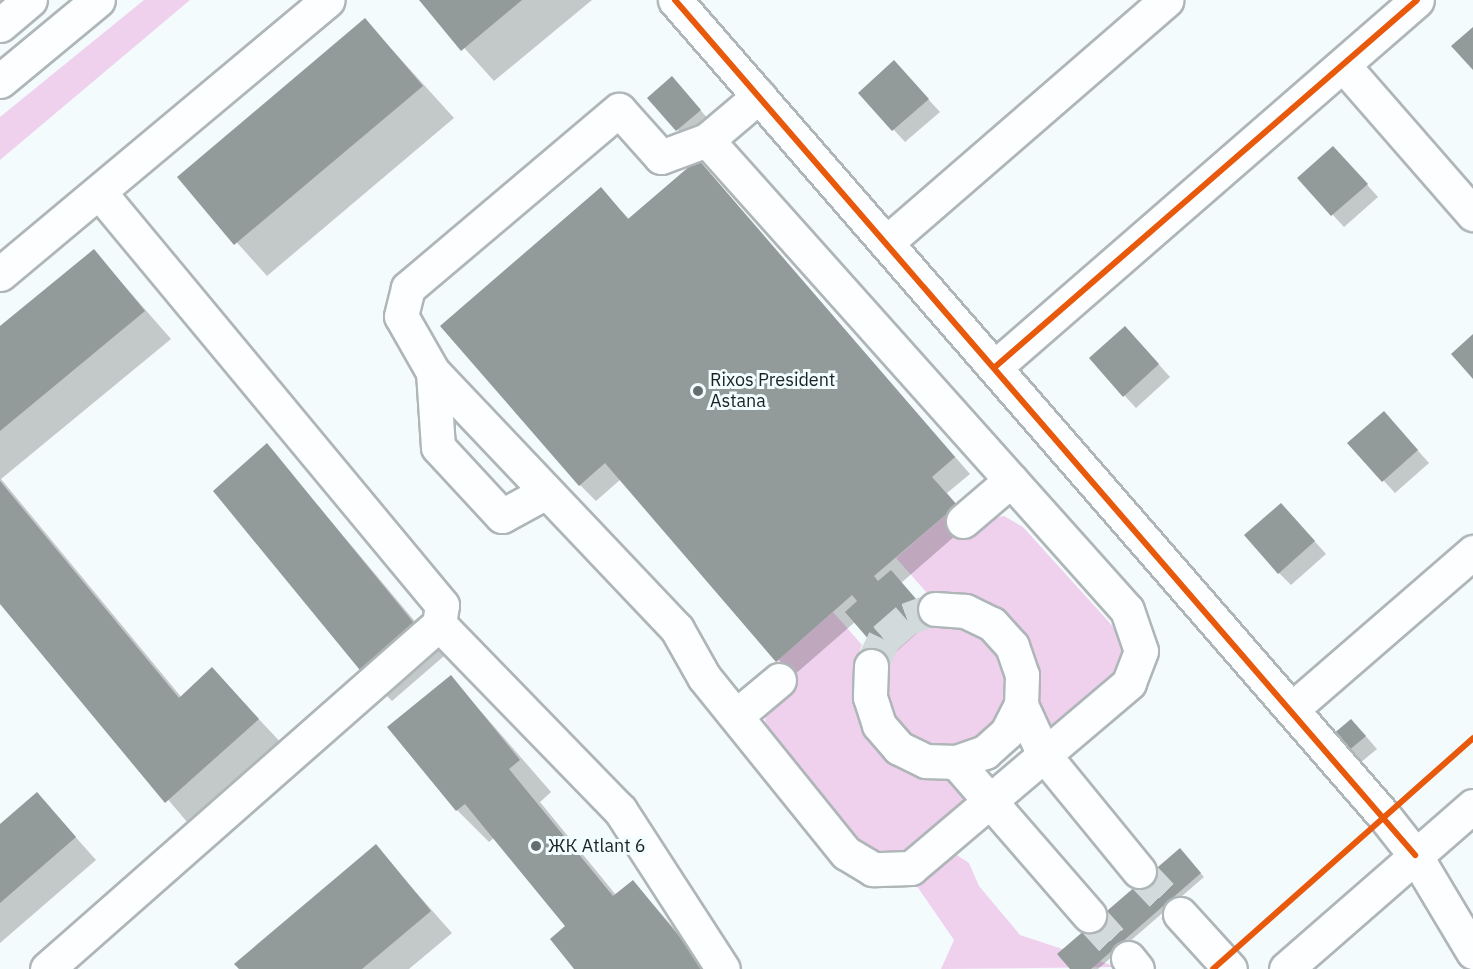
<!DOCTYPE html>
<meta charset="utf-8">
<style>
body{margin:0}
#map{position:relative;width:1473px;height:969px;overflow:hidden;background:#f4fbfc;font-family:"IBM Plex Sans",sans-serif}
div>[style]{position:absolute}
[style*='--x']{left:calc(var(--x)*1px);top:calc(var(--y)*1px);width:calc(var(--w)*1px);rotate:calc(var(--a)*1deg)}
.green>*{inset:0;background:#efd1ee}
.round{border-radius:50%}
.shadow>*{inset:0;background:#0003}
.building>*{inset:0;background:#939a9a}
.minor-tunnel>*{height:33px;margin-top:-16.5px;transform-origin:0;background:repeating-linear-gradient(90deg,#d3dadb 0 33px,transparent 0 49px)}
.roads{filter:drop-shadow(2px 0 #afb6b7) drop-shadow(-2px 0 #afb6b7) drop-shadow(0 2px #afb6b7) drop-shadow(0 -2px #afb6b7)}
.minor>*{height:33px;margin:-16.5px;padding:0 16.5px;transform-origin:16.5px;border-radius:16.5px;background:#fdfeff}
.major>*{height:33px;margin:-16.5px;padding:0 16.5px;transform-origin:16.5px;border-radius:16.5px;background:#fdfeff}
.cycleway>*{height:6px;margin:-3px;padding:0 3px;transform-origin:3px;border-radius:3px;background:#e8590c}
.dots>*{width:16px;height:16px;translate:-50% -50%;box-sizing:border-box;border:3px solid #f1fdff;border-radius:50%}
span{translate:-50% -50%;white-space:nowrap;text-align:center;line-height:1.15;-webkit-text-stroke:6px #f1fdff;paint-order:stroke}
.poi-label{font-size:18px;color:#1a2122}
.left{translate:0 -50%;text-align:left}
</style>
<div id="map">
<div class="green">
<div style="clip-path:polygon(144px 0,190px 0,0 160px,0 117px)"></div>
<div style="clip-path:polygon(949px 512px,966px 531px,979px 520px,1004px 516px,1023px 527px,1119px 633px,1126px 650px,1120px 669px,1052px 727px,1037px 709px,1039px 672px,1028px 638px,1003px 610px,970px 594px,928px 594px,896px 558px)"></div>
<div style="clip-path:polygon(833px 612px,862px 645px,855px 662px,852px 699px,864px 734px,889px 761px,922px 777px,953px 779px,968px 798px,900px 856px,862px 855px,769px 739px,765px 719px,772px 701px,793px 682px,776px 662px)"></div>
<div class="round" style="left:885px;top:625px;width:122px;height:122px"></div>
<div style="clip-path:polygon(952px 852px,969px 863px,979px 886px,1020px 935px,1117px 967px,941px 969px,954px 940px,912px 879px)"></div>
</div>
<div class="shadow">
<div style="clip-path:polygon(421px 0,592px 0,494px 81px)"></div>
<div style="clip-path:polygon(365px 20px,454px 118px,267px 276px,179px 178px)"></div>
<div style="clip-path:polygon(906px 75px,940px 112px,905px 142px,860px 93px)"></div>
<div style="clip-path:polygon(680px 86px,708px 119px,685px 138px,650px 98px)"></div>
<div style="clip-path:polygon(1345px 160px,1378px 197px,1344px 227px,1299px 178px)"></div>
<div style="clip-path:polygon(698px 161px,970px 474px,947px 493px,971px 522px,901px 583px,932px 620px,888px 659px,855px 622px,793px 676px,621px 479px,596px 501px,580px 485px,601px 189px,630px 220px)"></div>
<div style="clip-path:polygon(94px 251px,171px 339px,1px 479px,182px 698px,212px 669px,285px 747px,193px 829px,0 601px,0 328px)"></div>
<div style="clip-path:polygon(1137px 340px,1170px 377px,1136px 408px,1124px 395px)"></div>
<div style="clip-path:polygon(1396px 426px,1429px 463px,1395px 493px,1350px 444px)"></div>
<div style="clip-path:polygon(267px 445px,444px 656px,392px 701px,365px 674px)"></div>
<div style="clip-path:polygon(1293px 517px,1326px 554px,1291px 585px,1279px 573px)"></div>
<div style="clip-path:polygon(451px 677px,551px 792px,540px 802px,616px 895px,633px 882px,710px 969px,576px 969px,567px 926px,495px 837px,489px 842px,457px 810px,389px 728px)"></div>
<div style="clip-path:polygon(1363px 733px,1377px 749px,1360px 763px,1348px 751px)"></div>
<div style="clip-path:polygon(37px 794px,96px 860px,0 943px,0 826px)"></div>
<div style="clip-path:polygon(375px 846px,452px 933px,409px 969px,241px 969px)"></div>
<div style="clip-path:polygon(1183px 853px,1204px 877px,1098px 969px,1072px 969px)"></div>
</div>
<div class="building">
<div style="clip-path:polygon(419px 0,522px 0,461px 51px)"></div>
<div style="clip-path:polygon(365px 18px,423px 86px,234px 245px,177px 177px)"></div>
<div style="clip-path:polygon(1473px 27px,1473px 70px,1451px 46px)"></div>
<div style="clip-path:polygon(894px 60px,929px 99px,892px 131px,858px 93px)"></div>
<div style="clip-path:polygon(672px 76px,701px 110px,676px 131px,647px 98px)"></div>
<div style="clip-path:polygon(1333px 146px,1368px 184px,1331px 216px,1297px 178px)"></div>
<div style="clip-path:polygon(698px 159px,955px 457px,932px 477px,957px 505px,874px 576px,878px 581px,891px 570px,930px 615px,883px 656px,845px 612px,857px 601px,852px 595px,776px 662px,605px 463px,579px 486px,440px 326px,601px 187px,628px 219px)"></div>
<div style="clip-path:polygon(94px 249px,145px 311px,0 431px,0 326px)"></div>
<div style="clip-path:polygon(1125px 326px,1159px 364px,1123px 397px,1089px 358px)"></div>
<div style="clip-path:polygon(1473px 334px,1473px 379px,1451px 354px)"></div>
<div style="clip-path:polygon(1384px 411px,1418px 450px,1382px 482px,1347px 443px)"></div>
<div style="clip-path:polygon(267px 443px,418px 628px,364px 675px,213px 491px)"></div>
<div style="clip-path:polygon(0 481px,179px 698px,212px 667px,259px 719px,165px 803px,0 604px)"></div>
<div style="clip-path:polygon(1281px 503px,1315px 541px,1278px 574px,1244px 535px)"></div>
<div style="clip-path:polygon(451px 675px,520px 760px,509px 769px,613px 896px,633px 880px,706px 969px,574px 969px,550px 939px,565px 926px,465px 804px,456px 811px,387px 727px)"></div>
<div style="clip-path:polygon(1351px 719px,1366px 736px,1347px 752px,1332px 735px)"></div>
<div style="clip-path:polygon(37px 792px,76px 837px,0 903px,0 824px)"></div>
<div style="clip-path:polygon(376px 844px,431px 911px,362px 969px,239px 969px,234px 964px)"></div>
<div style="clip-path:polygon(1180px 848px,1201px 873px,1091px 969px,1070px 969px,1057px 954px)"></div>
</div>
<div class="minor-tunnel">
<div style="--x:871;--y:666;--w:30;--a:-64"></div>
<div style="--x:884;--y:639;--w:30;--a:-41"></div>
<div style="--x:907;--y:619;--w:30;--a:-20"></div>
<div style="--x:1139;--y:871;--w:59;--a:46.4"></div>
<div style="--x:1089;--y:915;--w:58;--a:47.8"></div>
</div>
<div class="roads">
<div class="minor">
<div style="--x:675;--y:0;--w:1082;--a:49.01"></div>
<div style="--x:1385;--y:817;--w:48;--a:51.7"></div>
<div style="--x:1415;--y:855;--w:113;--a:59.1"></div>
<div style="--x:1343;--y:65;--w:198;--a:48.9"></div>
<div style="--x:619;--y:110;--w:63;--a:48.2"></div>
<div style="--x:661;--y:157;--w:49;--a:-20.3"></div>
<div style="--x:707;--y:140;--w:630;--a:48.22"></div>
<div style="--x:1127;--y:610;--w:43;--a:71.1"></div>
<div style="--x:1141;--y:651;--w:34;--a:111"></div>
<div style="--x:1129;--y:683;--w:286;--a:139.7"></div>
<div style="--x:911;--y:868;--w:38;--a:178"></div>
<div style="--x:873;--y:869;--w:31;--a:-149"></div>
<div style="--x:846;--y:853;--w:226;--a:-128.9"></div>
<div style="--x:704;--y:677;--w:55;--a:-119.4"></div>
<div style="--x:677;--y:629;--w:354;--a:-133.5"></div>
<div style="--x:433;--y:372;--w:64;--a:-119.7"></div>
<div style="--x:401;--y:316;--w:29;--a:-76"></div>
<div style="--x:408;--y:288;--w:276;--a:-40.2"></div>
<div style="--x:707;--y:140;--w:68;--a:-40.2"></div>
<div style="--x:886;--y:243;--w:371;--a:-40.9"></div>
<div style="--x:0;--y:274;--w:427;--a:-39.9"></div>
<div style="--x:995;--y:367;--w:559;--a:-41.01"></div>
<div style="--x:433;--y:372;--w:75;--a:86.2"></div>
<div style="--x:438;--y:447;--w:94;--a:47.2"></div>
<div style="--x:502;--y:516;--w:48;--a:-28.7"></div>
<div style="--x:963;--y:521;--w:63;--a:-40.5"></div>
<div style="--x:439;--y:624;--w:260;--a:45.8"></div>
<div style="--x:620;--y:810;--w:189;--a:57.1"></div>
<div style="--x:871;--y:666;--w:31;--a:92"></div>
<div style="--x:870;--y:697;--w:29;--a:72"></div>
<div style="--x:879;--y:725;--w:30;--a:49"></div>
<div style="--x:899;--y:748;--w:30;--a:26"></div>
<div style="--x:926;--y:761;--w:30;--a:2"></div>
<div style="--x:956;--y:762;--w:31;--a:-19"></div>
<div style="--x:985;--y:752;--w:30;--a:-42"></div>
<div style="--x:1007;--y:732;--w:30;--a:-63"></div>
<div style="--x:1021;--y:705;--w:30;--a:-88"></div>
<div style="--x:1022;--y:675;--w:31;--a:-109"></div>
<div style="--x:1012;--y:646;--w:30;--a:-132"></div>
<div style="--x:992;--y:624;--w:30;--a:-154"></div>
<div style="--x:965;--y:611;--w:30;--a:-176"></div>
<div style="--x:1021;--y:705;--w:55;--a:65.3"></div>
<div style="--x:1044;--y:755;--w:150;--a:50.7"></div>
<div style="--x:1292;--y:709;--w:240;--a:-40.9"></div>
<div style="--x:736;--y:716;--w:56;--a:-39.9"></div>
<div style="--x:956;--y:762;--w:203;--a:49"></div>
<div style="--x:1180;--y:914;--w:74;--a:47.7"></div>
<div style="--x:1128;--y:958;--w:14;--a:51"></div>
<div style="--x:47;--y:969;--w:522;--a:-41.35"></div>
<div style="--x:439;--y:624;--w:19;--a:-81"></div>
<div style="--x:442;--y:605;--w:537;--a:-129.71"></div>
</div>
<div class="major">
<div style="--x:0;--y:25;--w:39;--a:-40"></div>
<div style="--x:0;--y:81;--w:127;--a:-39.6"></div>
<div style="--x:1286;--y:969;--w:248;--a:-41.1"></div>
</div>
</div>
<div class="cycleway">
<div style="--x:675;--y:0;--w:1131;--a:49.12"></div>
<div style="--x:995;--y:367;--w:559;--a:-41.01"></div>
<div style="--x:1213;--y:969;--w:348;--a:-41.6"></div>
</div>
<div class="dots">
<div style="left:698px;top:391px;background:#666d6e"></div>
<div style="left:536px;top:846px;background:#666d6e"></div>
</div>
<div class="poi-label">
<span class="left" style="left:710px;top:391px">Rixos President<br>Astana</span>
<span class="left" style="left:548px;top:846px">ЖК Atlant 6</span>
</div>
</div>
